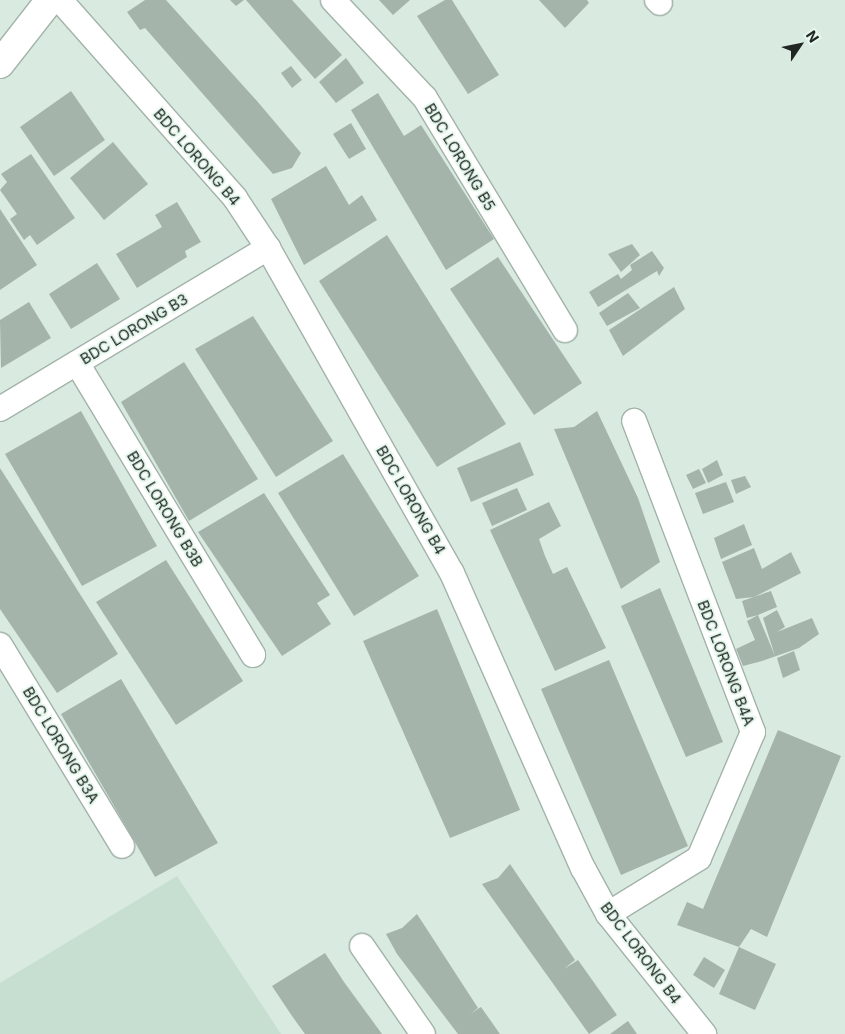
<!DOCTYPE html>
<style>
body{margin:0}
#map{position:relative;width:845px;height:1034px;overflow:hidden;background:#d9eae0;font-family:Inter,sans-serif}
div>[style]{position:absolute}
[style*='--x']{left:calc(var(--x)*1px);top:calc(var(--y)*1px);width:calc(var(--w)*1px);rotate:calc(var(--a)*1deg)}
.built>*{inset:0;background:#c7dfd1}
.building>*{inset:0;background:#a4b4aa}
.roads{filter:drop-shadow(1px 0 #a2b3a9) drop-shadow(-1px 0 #a2b3a9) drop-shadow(0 1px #a2b3a9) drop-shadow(0 -1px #a2b3a9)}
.street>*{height:24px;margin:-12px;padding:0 12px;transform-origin:12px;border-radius:12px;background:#fff}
.secondary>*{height:28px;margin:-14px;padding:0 14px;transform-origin:14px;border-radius:14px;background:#fff}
span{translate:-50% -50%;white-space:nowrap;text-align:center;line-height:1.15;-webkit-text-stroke:4px #e6f8ed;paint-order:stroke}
.street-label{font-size:15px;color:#202723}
.north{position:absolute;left:775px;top:20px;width:50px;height:50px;-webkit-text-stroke:4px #e6f8ed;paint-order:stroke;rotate:56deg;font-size:14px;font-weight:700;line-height:20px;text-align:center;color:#202723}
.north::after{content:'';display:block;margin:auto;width:18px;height:22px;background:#202723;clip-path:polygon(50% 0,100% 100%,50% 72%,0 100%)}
</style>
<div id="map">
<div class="built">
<div style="clip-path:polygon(177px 876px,281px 1034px,0 1034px,0 983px)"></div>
</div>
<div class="building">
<div style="clip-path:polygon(145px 0,166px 0,257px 101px,301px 153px,292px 168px,273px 174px,145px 28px,140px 30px,127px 12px)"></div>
<div style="clip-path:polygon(230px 0,244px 0,236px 6px)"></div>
<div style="clip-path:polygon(246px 0,292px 0,342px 55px,315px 79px)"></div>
<div style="clip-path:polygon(379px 0,410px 0,393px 15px)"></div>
<div style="clip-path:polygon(445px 0,452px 0,499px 75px,468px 94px,417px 16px)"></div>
<div style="clip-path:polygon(539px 0,587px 0,589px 3px,565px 28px)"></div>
<div style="clip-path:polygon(346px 58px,364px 83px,336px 103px,319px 82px)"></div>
<div style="clip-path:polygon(291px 66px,302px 80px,292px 88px,281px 73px)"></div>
<div style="clip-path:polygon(71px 91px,105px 140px,54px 176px,20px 127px)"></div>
<div style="clip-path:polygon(378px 93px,404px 136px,421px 125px,494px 239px,446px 270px,351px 110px)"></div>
<div style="clip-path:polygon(351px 123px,366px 149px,349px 159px,333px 134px)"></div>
<div style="clip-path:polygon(113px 142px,148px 184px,104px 220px,70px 178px)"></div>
<div style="clip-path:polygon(31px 154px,75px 218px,37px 245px,30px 235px,24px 240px,10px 219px,17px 214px,0 190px,7px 182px,1px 174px)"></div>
<div style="clip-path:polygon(326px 166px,349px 205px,362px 195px,377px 220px,304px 265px,271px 199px)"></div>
<div style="clip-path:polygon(177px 202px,201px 242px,185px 251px,187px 257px,137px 288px,116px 254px,162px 227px,155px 215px)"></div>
<div style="clip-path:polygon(0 209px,37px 265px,0 290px)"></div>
<div style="clip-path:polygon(387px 235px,506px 424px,437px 467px,319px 281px)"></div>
<div style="clip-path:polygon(632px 244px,640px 255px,621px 272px,608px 254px)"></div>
<div style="clip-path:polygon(652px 251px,664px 268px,659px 276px,657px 271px,598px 307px,589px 292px,618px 274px,621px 279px,632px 270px,630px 265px)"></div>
<div style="clip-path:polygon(498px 257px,582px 383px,534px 415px,450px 289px)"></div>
<div style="clip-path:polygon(97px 263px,120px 299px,71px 329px,49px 294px)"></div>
<div style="clip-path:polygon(674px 287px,685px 309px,623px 356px,609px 330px)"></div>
<div style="clip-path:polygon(628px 293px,640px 308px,607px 326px,599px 313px)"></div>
<div style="clip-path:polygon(29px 302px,51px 338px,1px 368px,0 320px)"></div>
<div style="clip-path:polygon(253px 316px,333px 441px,276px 477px,195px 349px)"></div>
<div style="clip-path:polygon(184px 362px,258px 479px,189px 521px,121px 402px)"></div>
<div style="clip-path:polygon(81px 411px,157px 546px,82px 586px,5px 454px)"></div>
<div style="clip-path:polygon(597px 411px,638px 498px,660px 562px,621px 589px,554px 429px,574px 427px)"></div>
<div style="clip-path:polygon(520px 442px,534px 475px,471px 502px,457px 468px)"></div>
<div style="clip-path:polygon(343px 454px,419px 576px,354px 616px,278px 493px)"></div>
<div style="clip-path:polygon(717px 460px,723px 475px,708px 483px,702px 469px)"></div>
<div style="clip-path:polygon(0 468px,118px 654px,57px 693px,0 609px)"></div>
<div style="clip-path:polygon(699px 469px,706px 483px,693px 489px,686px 475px)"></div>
<div style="clip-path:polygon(745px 476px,751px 487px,736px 494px,731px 480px)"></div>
<div style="clip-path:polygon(726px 482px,734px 502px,703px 514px,695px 493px)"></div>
<div style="clip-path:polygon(517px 488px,527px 510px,492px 526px,482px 503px)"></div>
<div style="clip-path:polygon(264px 493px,330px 595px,317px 603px,331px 624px,282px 656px,198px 532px)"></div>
<div style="clip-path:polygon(549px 502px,561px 526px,539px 539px,545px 556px,553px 574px,567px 567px,606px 648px,555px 671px,490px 530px)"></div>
<div style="clip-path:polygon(744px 524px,752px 545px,721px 559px,714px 538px)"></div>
<div style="clip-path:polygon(754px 548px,762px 569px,791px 552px,801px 573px,754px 597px,736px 599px,722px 562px)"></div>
<div style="clip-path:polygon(166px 560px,243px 681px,176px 725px,96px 602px)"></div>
<div style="clip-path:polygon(660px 588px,723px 742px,686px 757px,621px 606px)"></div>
<div style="clip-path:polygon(771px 591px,777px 607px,758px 615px,775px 656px,763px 618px,777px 610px,785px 627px,777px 632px,812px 618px,819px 634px,799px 648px,762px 661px,743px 666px,736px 649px,755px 640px,747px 621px,758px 615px,747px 618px,742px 601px)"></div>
<div style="clip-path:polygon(437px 609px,520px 810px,450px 838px,363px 641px)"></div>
<div style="clip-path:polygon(794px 651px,800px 670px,783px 678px,777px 658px)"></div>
<div style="clip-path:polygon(609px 660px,688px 846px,621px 875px,541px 689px)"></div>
<div style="clip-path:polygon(121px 679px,218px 843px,155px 877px,61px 714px)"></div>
<div style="clip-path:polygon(778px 730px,841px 756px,767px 937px,751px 929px,739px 947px,677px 925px,687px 902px,703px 909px)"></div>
<div style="clip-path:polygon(510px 864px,575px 960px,564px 969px,578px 960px,617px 1015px,589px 1034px,482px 884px,498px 878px)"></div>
<div style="clip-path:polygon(417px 914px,478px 1008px,470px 1014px,481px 1007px,500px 1034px,458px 1034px,397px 954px,386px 934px,402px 928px)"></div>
<div style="clip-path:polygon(739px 947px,776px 964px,755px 1010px,719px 994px)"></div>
<div style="clip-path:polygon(325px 953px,344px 982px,382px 1034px,305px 1034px,292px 1016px,272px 986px)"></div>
<div style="clip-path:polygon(704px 957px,725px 970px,714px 988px,693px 975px)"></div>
<div style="clip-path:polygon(628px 1021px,637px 1034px,610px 1034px)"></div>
</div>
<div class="roads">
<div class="street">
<div style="--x:60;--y:0;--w:264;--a:48.5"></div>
<div style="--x:235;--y:198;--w:60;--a:56.6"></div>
<div style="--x:268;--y:248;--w:373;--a:60.5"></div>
<div style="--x:452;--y:573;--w:323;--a:66.1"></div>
<div style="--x:583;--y:868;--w:52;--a:61.5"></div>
<div style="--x:608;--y:914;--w:154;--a:51.3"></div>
<div style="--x:333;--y:0;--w:134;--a:46.8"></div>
<div style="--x:425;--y:98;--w:271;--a:58.9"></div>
<div style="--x:657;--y:0;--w:4;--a:45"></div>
<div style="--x:77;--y:363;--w:341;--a:58.9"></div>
<div style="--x:0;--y:409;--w:313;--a:-31"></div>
<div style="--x:0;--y:645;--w:235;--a:58.7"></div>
<div style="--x:608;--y:914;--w:107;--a:-31.6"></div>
<div style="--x:699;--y:858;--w:137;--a:-66.8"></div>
<div style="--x:753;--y:732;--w:333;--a:-110.9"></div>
<div style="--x:362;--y:946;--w:107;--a:55.3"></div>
</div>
<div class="secondary">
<div style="--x:0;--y:64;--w:81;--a:-52"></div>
</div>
</div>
<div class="street-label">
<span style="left:197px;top:157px;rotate:49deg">BDC LORONG B4</span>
<span style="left:460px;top:157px;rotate:59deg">BDC LORONG B5</span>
<span style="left:134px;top:329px;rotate:-31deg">BDC LORONG B3</span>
<span style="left:411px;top:500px;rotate:60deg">BDC LORONG B4</span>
<span style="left:165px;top:509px;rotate:59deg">BDC LORONG B3B</span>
<span style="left:726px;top:663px;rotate:69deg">BDC LORONG B4A</span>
<span style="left:61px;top:745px;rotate:59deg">BDC LORONG B3A</span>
<span style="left:641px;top:953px;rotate:53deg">BDC LORONG B4</span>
</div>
<div class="north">N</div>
</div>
